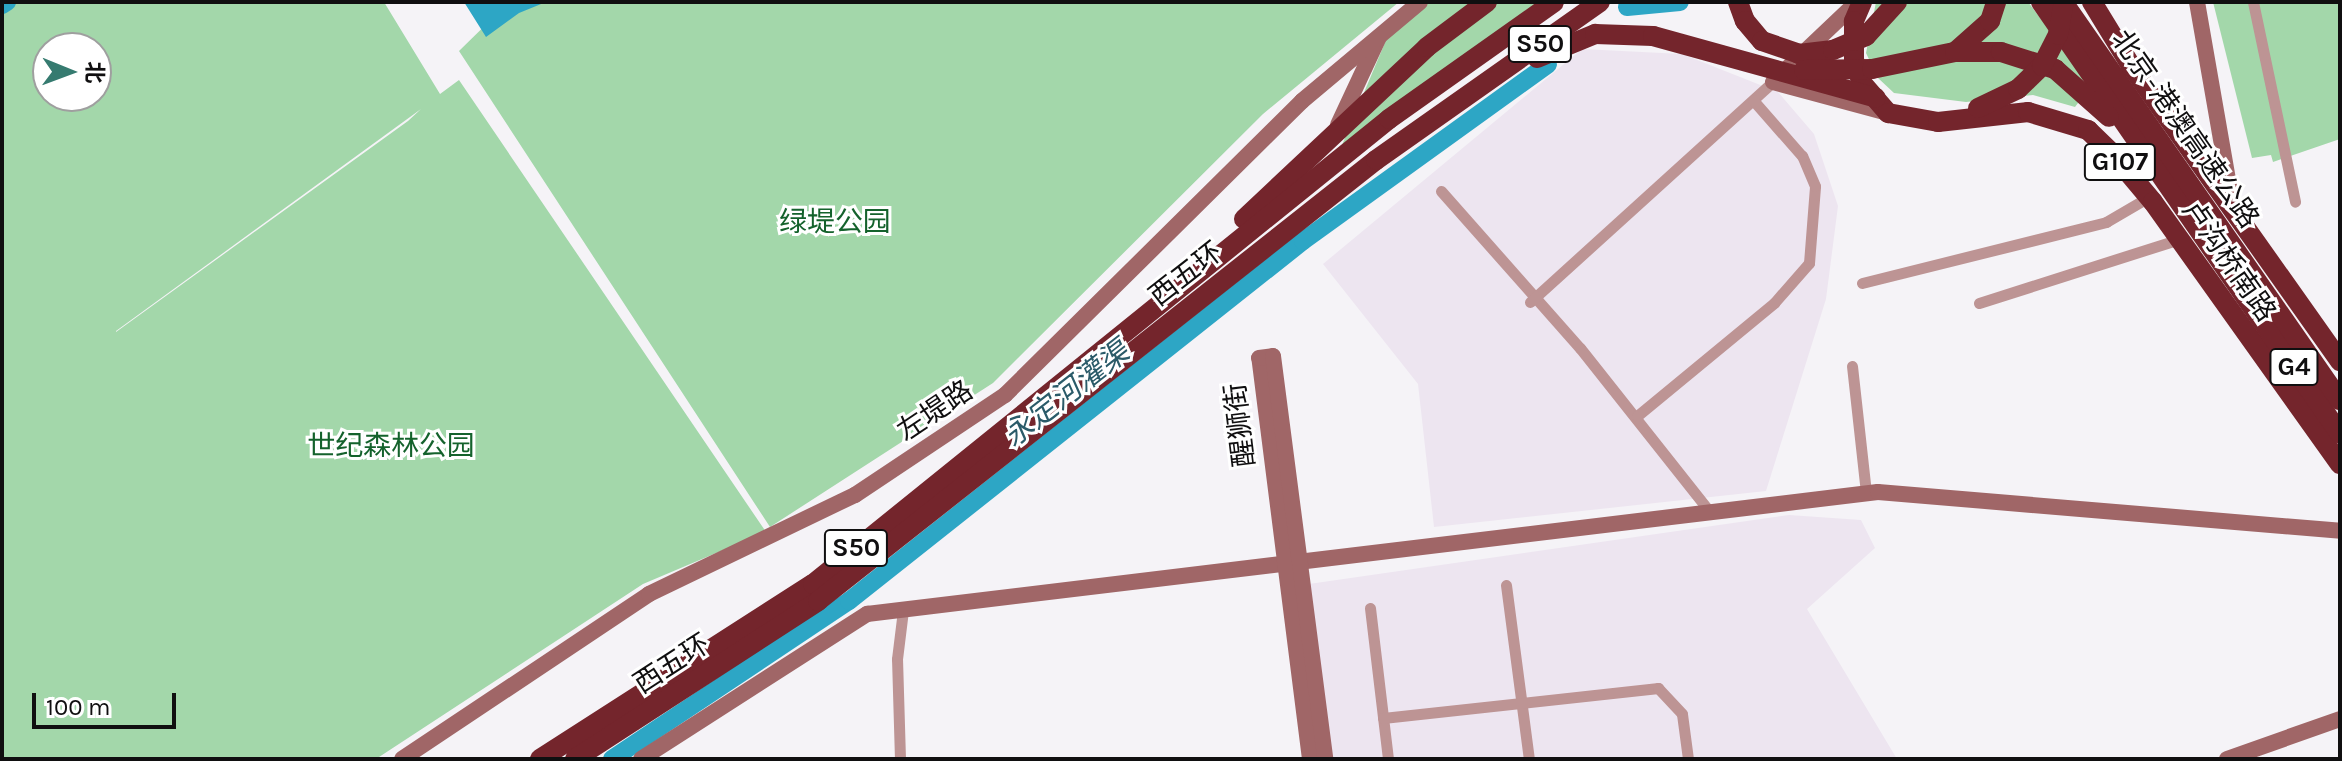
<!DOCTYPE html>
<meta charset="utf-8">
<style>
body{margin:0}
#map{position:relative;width:2342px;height:761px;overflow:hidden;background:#f5f3f7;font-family:Karla,"Noto Sans SC",sans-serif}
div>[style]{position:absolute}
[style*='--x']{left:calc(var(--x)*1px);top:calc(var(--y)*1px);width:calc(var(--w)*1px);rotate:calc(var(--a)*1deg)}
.built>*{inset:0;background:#ede5f0}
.green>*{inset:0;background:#a3d7aa}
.water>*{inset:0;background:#2da6c5}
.river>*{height:18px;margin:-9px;padding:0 9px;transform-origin:9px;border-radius:9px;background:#2da6c5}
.street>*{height:11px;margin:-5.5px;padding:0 5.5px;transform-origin:5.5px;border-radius:5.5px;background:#bd9494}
.secondary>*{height:16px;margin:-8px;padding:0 8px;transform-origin:8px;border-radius:8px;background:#a06667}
.highway>*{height:20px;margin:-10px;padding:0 10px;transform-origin:10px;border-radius:10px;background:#74252c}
span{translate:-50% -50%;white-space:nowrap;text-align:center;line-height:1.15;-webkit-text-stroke:6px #fff;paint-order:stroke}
.shield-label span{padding:2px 6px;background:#fff;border:2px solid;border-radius:6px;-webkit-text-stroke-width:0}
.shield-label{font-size:26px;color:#100f10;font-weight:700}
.street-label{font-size:28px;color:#100f10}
.park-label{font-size:28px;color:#14622c}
.water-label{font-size:30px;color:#2b5b69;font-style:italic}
.frame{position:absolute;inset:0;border:4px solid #100f10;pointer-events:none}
.north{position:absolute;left:32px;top:32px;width:80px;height:80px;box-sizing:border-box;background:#fff;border:2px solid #9f9f9f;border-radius:50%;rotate:91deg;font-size:22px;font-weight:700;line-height:32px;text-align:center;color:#100f10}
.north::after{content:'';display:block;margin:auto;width:28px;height:36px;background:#367b70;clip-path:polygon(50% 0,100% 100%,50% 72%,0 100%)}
.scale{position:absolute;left:32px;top:693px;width:144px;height:36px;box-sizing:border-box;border:4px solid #100f10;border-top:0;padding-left:10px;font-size:24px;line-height:28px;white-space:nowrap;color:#100f10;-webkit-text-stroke:6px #fff;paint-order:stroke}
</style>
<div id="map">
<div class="built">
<div style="clip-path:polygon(1582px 49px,1682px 54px,1778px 92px,1814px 134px,1838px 206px,1826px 299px,1766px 491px,1434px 527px,1418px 384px,1323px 264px)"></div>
<div style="clip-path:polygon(1789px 515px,1861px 520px,1875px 548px,1807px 609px,1897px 759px,1312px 759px,1288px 587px)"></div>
</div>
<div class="green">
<div style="clip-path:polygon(evenodd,2px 2px,384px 2px,440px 94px,459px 80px,766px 532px,643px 584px,376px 759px,2px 759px,2px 2px,48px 48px,96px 48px,96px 96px,48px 96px,48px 48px,2px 2px,421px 109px,408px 121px,116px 332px,116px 331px,421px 109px)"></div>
<div style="clip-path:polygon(509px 2px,1399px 2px,1263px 114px,993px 383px,770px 527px,459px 51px)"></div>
<div style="clip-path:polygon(1428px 2px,1538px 2px,1342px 145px,1389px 33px)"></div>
<div style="clip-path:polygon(1876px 2px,2028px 2px,2083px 74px,2084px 95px,2075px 107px,2033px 95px,1966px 102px,1894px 93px,1878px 78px,1866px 53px)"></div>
<div style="clip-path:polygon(2213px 2px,2340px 2px,2340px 139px,2273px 162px,2271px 155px,2252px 158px)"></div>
</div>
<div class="water">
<div style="clip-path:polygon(464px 2px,546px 2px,519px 13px,486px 37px)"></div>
</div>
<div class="river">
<div style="--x:2;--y:5;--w:6;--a:-31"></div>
<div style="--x:1627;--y:7;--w:53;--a:-5.4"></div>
<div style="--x:612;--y:759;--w:285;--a:-33.7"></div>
<div style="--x:849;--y:601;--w:579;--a:-38.41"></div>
<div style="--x:1303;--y:241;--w:302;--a:-35.8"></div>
</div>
<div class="street">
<div style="--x:2253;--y:2;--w:204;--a:78.1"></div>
<div style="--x:1441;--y:191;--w:210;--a:48.5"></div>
<div style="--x:1580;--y:348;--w:209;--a:51.6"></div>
<div style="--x:1862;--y:283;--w:252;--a:-14"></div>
<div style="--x:2106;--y:222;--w:50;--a:-30.2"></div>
<div style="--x:1530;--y:302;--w:328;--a:-42.2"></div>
<div style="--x:1979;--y:303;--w:210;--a:-17.7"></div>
<div style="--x:1852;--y:366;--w:128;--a:83.7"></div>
<div style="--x:1637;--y:416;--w:178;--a:-39.5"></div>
<div style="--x:1774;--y:303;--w:53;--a:-48.8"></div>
<div style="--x:1809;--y:263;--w:77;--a:-85.5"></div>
<div style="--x:1815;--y:186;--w:33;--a:-113"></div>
<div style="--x:1802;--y:156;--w:74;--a:-131.2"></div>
<div style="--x:1506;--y:585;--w:176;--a:82.5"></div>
<div style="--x:1370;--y:608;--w:152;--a:83.2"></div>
<div style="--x:1383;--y:718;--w:277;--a:-6.2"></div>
<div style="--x:1658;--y:688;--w:35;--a:47"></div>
<div style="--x:1682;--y:714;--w:45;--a:82.4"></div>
<div style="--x:900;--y:759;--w:100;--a:-91.7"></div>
<div style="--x:897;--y:659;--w:49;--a:-83"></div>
</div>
<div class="secondary">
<div style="--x:2197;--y:2;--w:204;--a:80.1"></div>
<div style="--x:1777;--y:78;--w:110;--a:-43.5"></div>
<div style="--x:1773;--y:82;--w:119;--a:15.1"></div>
<div style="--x:1338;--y:125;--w:97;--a:-65"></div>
<div style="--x:402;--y:759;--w:297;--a:-33.7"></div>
<div style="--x:649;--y:594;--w:229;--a:-25.7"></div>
<div style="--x:855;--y:495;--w:180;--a:-33.7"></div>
<div style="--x:1005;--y:395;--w:418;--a:-44.7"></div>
<div style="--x:1302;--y:101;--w:154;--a:-40"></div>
<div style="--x:641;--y:759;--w:269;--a:-32.7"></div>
<div style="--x:867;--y:614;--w:1018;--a:-6.88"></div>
<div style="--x:1878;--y:492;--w:464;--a:4.8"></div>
<div style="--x:1310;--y:759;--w:404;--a:-97.2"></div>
<div style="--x:1259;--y:358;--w:14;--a:-8"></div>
<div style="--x:1273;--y:356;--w:406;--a:82.6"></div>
<div style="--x:2227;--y:759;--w:120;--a:-19.5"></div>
</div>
<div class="highway">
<div style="--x:1738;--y:2;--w:20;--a:70"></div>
<div style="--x:1745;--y:21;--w:26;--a:50"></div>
<div style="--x:1762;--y:41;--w:39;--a:19"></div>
<div style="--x:1799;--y:54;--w:34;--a:-7"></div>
<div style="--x:1833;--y:50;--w:36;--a:-23"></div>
<div style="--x:1866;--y:36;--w:46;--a:-47.6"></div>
<div style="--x:1862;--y:2;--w:21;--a:113"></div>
<div style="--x:1854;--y:21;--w:39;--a:90"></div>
<div style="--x:1854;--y:60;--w:24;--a:71"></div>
<div style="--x:1862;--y:83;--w:40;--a:49"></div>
<div style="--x:1888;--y:113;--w:51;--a:10.2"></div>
<div style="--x:1938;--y:122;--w:91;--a:-6.3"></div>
<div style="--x:2028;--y:112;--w:63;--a:16.7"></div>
<div style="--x:2088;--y:130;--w:32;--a:44"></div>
<div style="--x:2111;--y:152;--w:65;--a:50"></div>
<div style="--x:2153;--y:202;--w:322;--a:54.5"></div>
<div style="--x:2041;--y:2;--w:525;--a:55.31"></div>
<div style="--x:2063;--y:2;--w:485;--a:55.2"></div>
<div style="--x:2092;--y:2;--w:75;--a:58.6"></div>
<div style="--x:2131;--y:66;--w:362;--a:54.7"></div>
<div style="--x:1955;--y:52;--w:47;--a:-41.5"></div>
<div style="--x:1990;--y:21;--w:20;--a:-72"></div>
<div style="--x:1537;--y:58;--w:63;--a:-22.5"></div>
<div style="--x:1595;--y:34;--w:58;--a:2"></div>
<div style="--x:1653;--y:36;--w:231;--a:15.5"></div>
<div style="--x:1804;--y:70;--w:68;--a:-0.8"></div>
<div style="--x:1872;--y:69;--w:85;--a:-11.6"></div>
<div style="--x:1955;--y:52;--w:46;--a:0"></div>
<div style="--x:2001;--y:52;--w:57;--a:17.5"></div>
<div style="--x:2055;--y:69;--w:72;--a:41.6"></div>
<div style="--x:1978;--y:108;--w:44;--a:-25.4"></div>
<div style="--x:2018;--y:89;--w:33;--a:-44"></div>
<div style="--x:2042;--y:66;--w:35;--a:-63"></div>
<div style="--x:2058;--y:35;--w:34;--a:-80"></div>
<div style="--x:1244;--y:219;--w:251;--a:-43.2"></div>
<div style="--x:1427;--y:47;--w:75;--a:-36.9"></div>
<div style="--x:540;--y:759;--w:324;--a:-32.7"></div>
<div style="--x:813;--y:584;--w:740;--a:-38.91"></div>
<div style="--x:1389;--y:119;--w:202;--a:-35.3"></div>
<div style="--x:575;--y:759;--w:290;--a:-33"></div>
<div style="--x:818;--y:601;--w:711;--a:-38.32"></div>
<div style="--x:1376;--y:160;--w:274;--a:-35.2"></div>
</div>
<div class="shield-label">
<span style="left:1540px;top:44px">S50</span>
<span style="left:2120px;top:162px">G107</span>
<span style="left:2294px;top:367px">G4</span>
<span style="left:856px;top:548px">S50</span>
</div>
<div class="street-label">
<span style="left:2185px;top:129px;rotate:55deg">北京-港澳高速公路</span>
<span style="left:2229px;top:261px;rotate:55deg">卢沟桥南路</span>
<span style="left:1186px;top:274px;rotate:-38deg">西五环</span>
<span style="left:935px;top:411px;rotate:-34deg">左堤路</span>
<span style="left:1240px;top:425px;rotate:-97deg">醒狮街</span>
<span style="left:672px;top:664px;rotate:-33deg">西五环</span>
</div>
<div class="park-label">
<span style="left:835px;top:222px">绿堤公园</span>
<span style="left:391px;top:446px">世纪森林公园</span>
</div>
<div class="water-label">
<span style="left:1066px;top:394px;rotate:-38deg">永定河灌渠</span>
</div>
<div class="frame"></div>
<div class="north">北</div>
<div class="scale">100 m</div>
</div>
